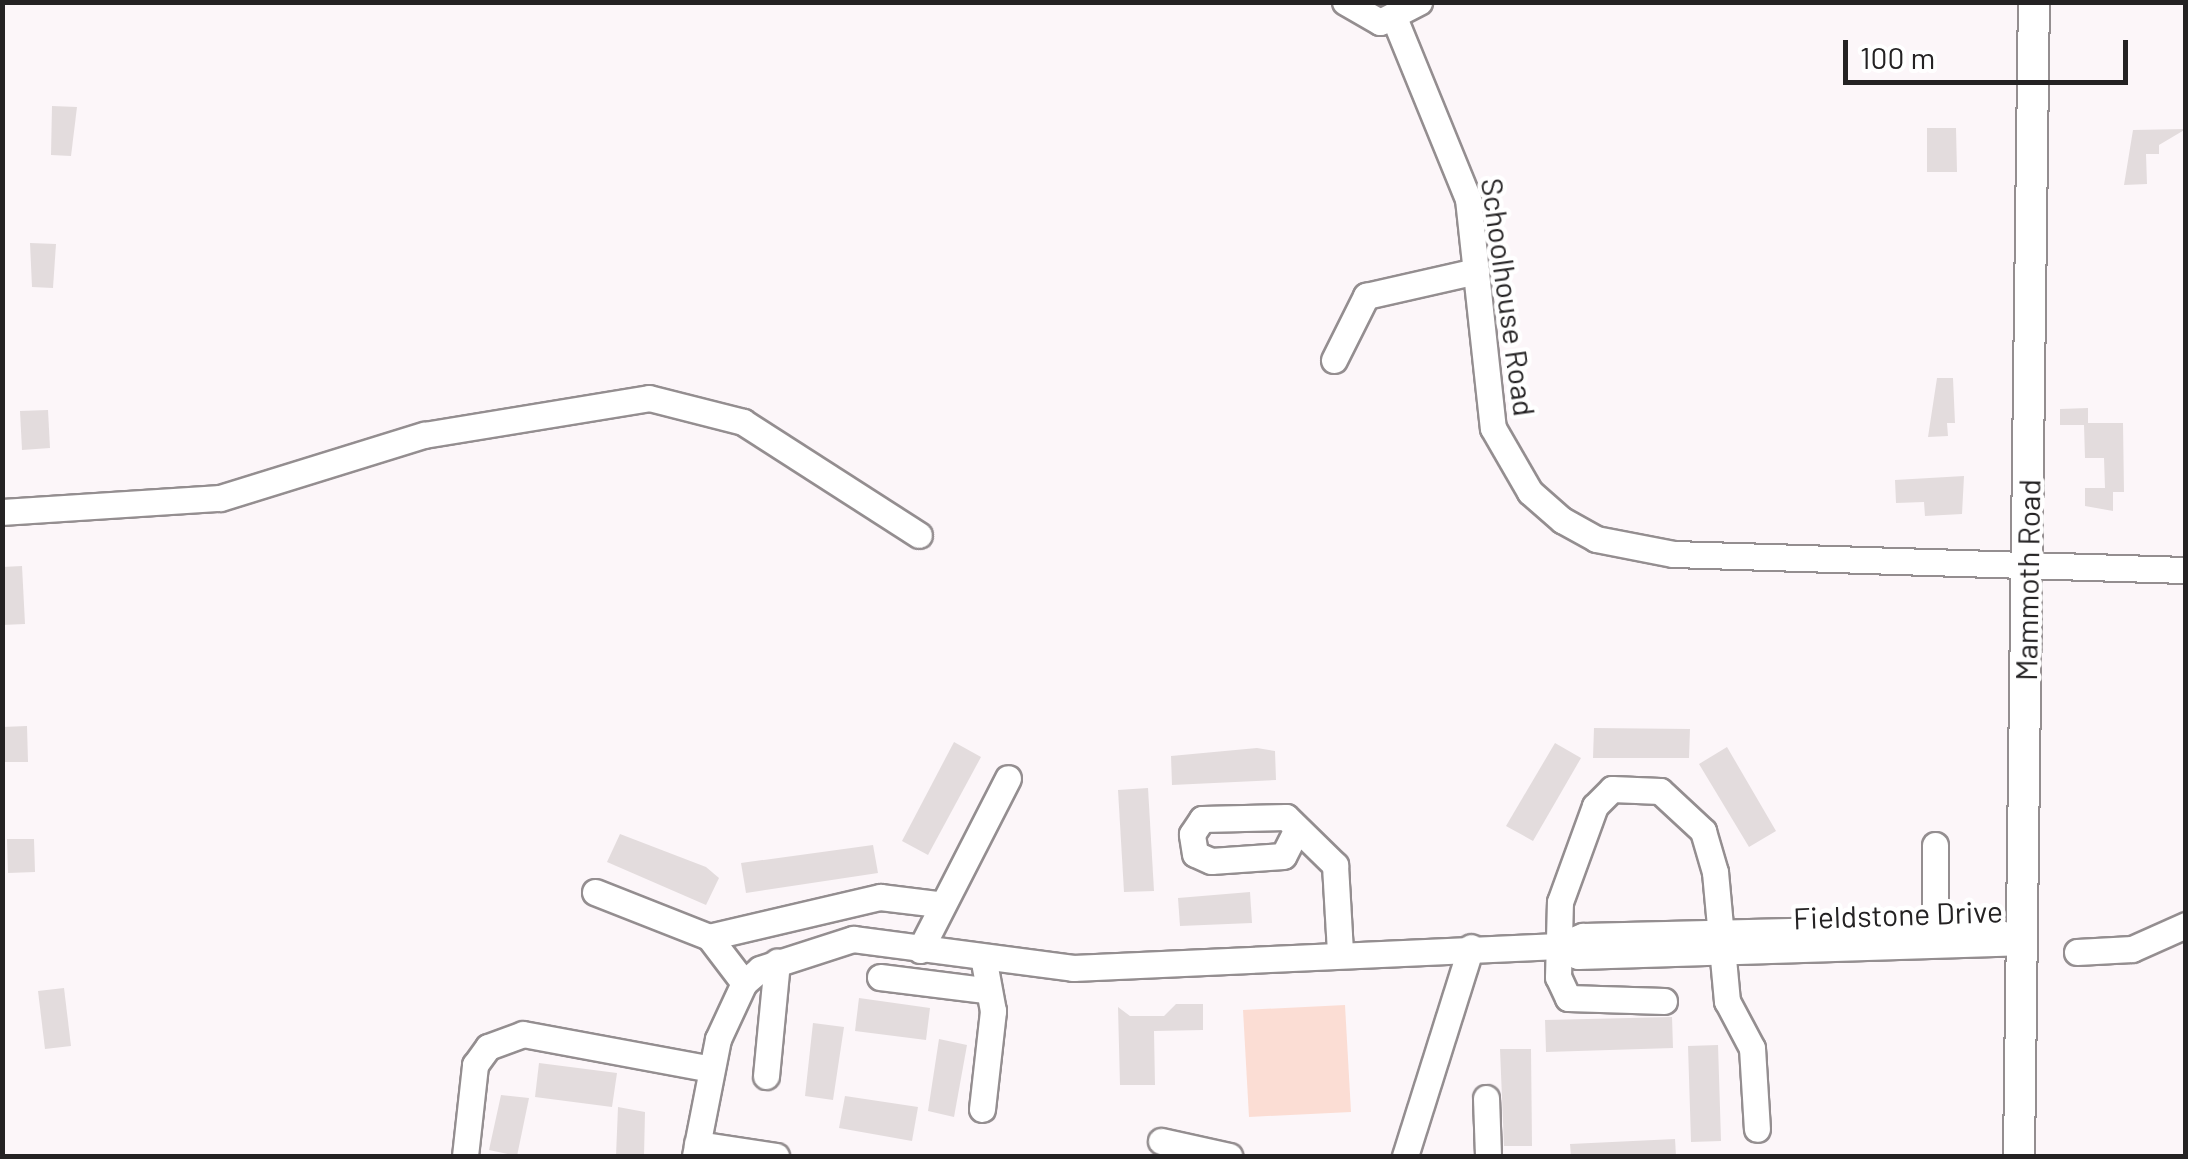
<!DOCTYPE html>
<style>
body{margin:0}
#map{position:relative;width:2188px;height:1159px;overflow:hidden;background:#fcf6f9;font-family:Barlow,sans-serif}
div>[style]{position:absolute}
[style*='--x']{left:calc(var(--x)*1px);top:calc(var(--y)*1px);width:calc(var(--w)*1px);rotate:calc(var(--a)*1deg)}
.green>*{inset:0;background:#fbddd4}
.building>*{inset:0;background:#e3dcdd}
.roads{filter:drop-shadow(2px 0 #948e90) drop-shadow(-2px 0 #948e90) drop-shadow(0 2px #948e90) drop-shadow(0 -2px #948e90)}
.minor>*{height:25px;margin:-12.5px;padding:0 12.5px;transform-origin:12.5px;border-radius:12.5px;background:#fff}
.major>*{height:30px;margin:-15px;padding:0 15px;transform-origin:15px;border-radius:15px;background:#fff}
span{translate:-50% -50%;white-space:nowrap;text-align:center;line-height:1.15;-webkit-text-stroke:9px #fff;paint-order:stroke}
.street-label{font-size:30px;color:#242223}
.frame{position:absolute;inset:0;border:5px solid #242223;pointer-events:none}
.scale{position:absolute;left:1843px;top:40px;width:285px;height:45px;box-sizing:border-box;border:5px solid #242223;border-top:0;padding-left:12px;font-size:30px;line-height:35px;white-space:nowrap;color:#242223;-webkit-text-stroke:8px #fff;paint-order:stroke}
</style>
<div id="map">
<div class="green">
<div style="clip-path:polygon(1345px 1005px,1351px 1112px,1249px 1117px,1243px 1010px)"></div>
</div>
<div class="building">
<div style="clip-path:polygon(52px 106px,77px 107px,71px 156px,51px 155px)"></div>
<div style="clip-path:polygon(1927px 128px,1956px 128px,1957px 172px,1927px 172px)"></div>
<div style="clip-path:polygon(2186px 129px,2159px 145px,2159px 154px,2146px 154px,2147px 184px,2124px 185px,2133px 130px)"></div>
<div style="clip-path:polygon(30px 243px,56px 244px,53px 288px,32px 287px)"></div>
<div style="clip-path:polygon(1937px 378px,1953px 378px,1955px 423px,1947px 423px,1948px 436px,1928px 437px)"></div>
<div style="clip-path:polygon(2088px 408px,2088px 423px,2123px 423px,2124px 492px,2113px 492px,2113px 511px,2085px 506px,2085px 488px,2105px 488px,2104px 458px,2085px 458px,2084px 425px,2060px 425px,2060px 409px)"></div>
<div style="clip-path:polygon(48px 410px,50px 448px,22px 450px,20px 411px)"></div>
<div style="clip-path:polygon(1964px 476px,1962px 514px,1925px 516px,1924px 502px,1896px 503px,1895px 480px)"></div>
<div style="clip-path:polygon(22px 566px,25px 624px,2px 625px,2px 567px)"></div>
<div style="clip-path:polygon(27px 726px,28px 762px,2px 762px,2px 727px)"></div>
<div style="clip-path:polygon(1594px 728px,1690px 729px,1689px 758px,1593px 758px)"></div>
<div style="clip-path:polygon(954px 742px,981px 757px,928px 855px,902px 841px)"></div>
<div style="clip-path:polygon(1555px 743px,1581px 758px,1533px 841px,1506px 826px)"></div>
<div style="clip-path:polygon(1727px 747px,1776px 831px,1749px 847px,1699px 764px)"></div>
<div style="clip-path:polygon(1257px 748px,1275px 751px,1276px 780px,1172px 785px,1171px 756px)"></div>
<div style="clip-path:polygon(1148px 788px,1154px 891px,1124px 892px,1118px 790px)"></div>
<div style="clip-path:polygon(620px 834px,706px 867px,719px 878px,706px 905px,607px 862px)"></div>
<div style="clip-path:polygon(7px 839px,34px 839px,35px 872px,8px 873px)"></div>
<div style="clip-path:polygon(873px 845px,878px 873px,746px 893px,741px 863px)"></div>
<div style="clip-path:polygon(1250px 892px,1252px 923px,1180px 926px,1178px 898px)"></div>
<div style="clip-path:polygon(64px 988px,71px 1046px,45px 1049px,38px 991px)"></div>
<div style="clip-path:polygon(859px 998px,930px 1008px,926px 1040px,855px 1031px)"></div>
<div style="clip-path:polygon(1176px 1004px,1203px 1004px,1203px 1030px,1154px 1031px,1155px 1085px,1120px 1085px,1118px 1007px,1130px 1016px,1164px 1016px)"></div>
<div style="clip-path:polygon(1672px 1017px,1673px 1048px,1546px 1052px,1545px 1020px)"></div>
<div style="clip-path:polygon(813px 1023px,844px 1027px,833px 1100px,805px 1096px)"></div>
<div style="clip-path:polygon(939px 1039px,967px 1045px,954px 1117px,928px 1111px)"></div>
<div style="clip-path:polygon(1718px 1045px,1721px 1141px,1691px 1142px,1688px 1046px)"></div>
<div style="clip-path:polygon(1500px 1049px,1531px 1049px,1532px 1146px,1504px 1146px)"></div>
<div style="clip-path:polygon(539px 1063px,617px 1073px,612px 1107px,535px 1097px)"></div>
<div style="clip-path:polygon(501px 1095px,529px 1098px,517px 1156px,489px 1150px)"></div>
<div style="clip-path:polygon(845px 1096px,918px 1107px,912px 1141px,839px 1128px)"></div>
<div style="clip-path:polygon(618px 1107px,645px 1112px,644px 1156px,616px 1156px)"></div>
<div style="clip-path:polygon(1675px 1139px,1676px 1156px,1571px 1156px,1570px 1144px)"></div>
</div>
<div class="roads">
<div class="minor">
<div style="--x:1345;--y:2;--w:40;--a:29.7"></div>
<div style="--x:1380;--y:22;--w:44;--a:-27.1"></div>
<div style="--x:1395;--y:20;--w:193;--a:67.8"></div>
<div style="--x:1468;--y:199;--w:230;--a:83.8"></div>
<div style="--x:1493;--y:428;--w:74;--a:60"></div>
<div style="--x:1530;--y:492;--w:43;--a:41.2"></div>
<div style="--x:1562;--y:520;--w:39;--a:29"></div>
<div style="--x:1596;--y:539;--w:78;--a:11"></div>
<div style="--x:1673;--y:554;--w:513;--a:1.79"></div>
<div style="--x:1334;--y:360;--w:72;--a:-63.4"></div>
<div style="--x:1366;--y:296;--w:113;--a:-12.8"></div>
<div style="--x:2;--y:512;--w:218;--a:-3.7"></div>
<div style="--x:220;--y:498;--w:214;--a:-17.2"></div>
<div style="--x:424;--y:435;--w:228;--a:-9.3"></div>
<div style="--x:649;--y:398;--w:97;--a:14.3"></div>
<div style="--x:743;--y:422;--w:209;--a:32.7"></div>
<div style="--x:1297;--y:829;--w:30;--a:117"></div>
<div style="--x:1283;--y:856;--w:72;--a:176"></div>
<div style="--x:1211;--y:861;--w:17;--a:-156"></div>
<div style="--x:1195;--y:854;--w:20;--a:-99"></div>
<div style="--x:1192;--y:834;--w:18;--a:-56"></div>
<div style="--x:1202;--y:819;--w:84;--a:-1.4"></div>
<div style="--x:1286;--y:817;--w:69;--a:44.4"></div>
<div style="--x:1335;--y:865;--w:88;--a:86.7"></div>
<div style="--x:1935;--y:845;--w:83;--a:90"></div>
<div style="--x:595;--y:892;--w:123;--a:21.5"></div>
<div style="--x:709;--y:937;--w:58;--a:52.7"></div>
<div style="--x:709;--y:937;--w:176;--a:-13.2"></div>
<div style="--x:880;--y:897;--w:57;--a:7"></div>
<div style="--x:1559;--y:946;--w:21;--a:28"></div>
<div style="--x:1578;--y:956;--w:441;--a:-1.8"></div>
<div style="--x:920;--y:950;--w:193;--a:-62.9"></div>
<div style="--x:2077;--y:952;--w:55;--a:-3.1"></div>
<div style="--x:2132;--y:949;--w:59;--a:-24"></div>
<div style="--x:880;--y:977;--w:106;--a:7.1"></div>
<div style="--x:1664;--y:1001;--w:96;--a:-178.2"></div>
<div style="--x:1568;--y:998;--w:23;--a:-115"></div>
<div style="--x:1558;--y:977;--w:75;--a:-88.5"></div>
<div style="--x:1560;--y:902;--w:102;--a:-70"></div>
<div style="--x:1595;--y:806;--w:24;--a:-45"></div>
<div style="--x:1612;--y:789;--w:48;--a:2.4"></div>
<div style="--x:1660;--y:791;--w:59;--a:42.9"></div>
<div style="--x:1703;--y:831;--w:43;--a:73.7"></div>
<div style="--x:1715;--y:872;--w:130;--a:84.7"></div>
<div style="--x:1727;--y:1001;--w:53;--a:62"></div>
<div style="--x:1752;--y:1048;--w:81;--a:86.5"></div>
<div style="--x:766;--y:1076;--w:115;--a:-84.5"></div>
<div style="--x:1486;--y:1098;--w:58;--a:88"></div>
<div style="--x:982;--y:1109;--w:99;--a:-83.6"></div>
<div style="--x:993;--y:1011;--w:50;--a:-100.4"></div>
<div style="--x:1161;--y:1141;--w:70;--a:12.4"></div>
<div style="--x:697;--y:1144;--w:80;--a:8.6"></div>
<div style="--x:465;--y:1156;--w:92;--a:-83.7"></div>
<div style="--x:475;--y:1065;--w:22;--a:-54"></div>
<div style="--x:488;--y:1047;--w:37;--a:-20"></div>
<div style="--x:523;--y:1034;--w:191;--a:10.5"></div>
<div style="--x:695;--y:1156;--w:119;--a:-78.9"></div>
<div style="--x:718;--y:1039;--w:62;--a:-65.1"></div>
<div style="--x:744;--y:983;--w:21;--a:-41"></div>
<div style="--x:760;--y:969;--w:98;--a:-17.9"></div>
<div style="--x:853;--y:939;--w:222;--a:7.5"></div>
<div style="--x:1073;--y:968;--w:486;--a:-2.6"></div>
<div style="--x:1559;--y:946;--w:26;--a:-23"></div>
<div style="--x:1583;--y:936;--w:403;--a:-1.4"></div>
<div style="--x:1986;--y:926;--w:37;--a:26"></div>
<div style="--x:1405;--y:1156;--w:219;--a:-72.5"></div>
</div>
<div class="major">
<div style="--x:2019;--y:1156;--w:1154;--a:-89.26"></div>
</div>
</div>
<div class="street-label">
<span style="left:1509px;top:297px;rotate:82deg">Schoolhouse Road</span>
<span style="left:2027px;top:580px;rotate:-89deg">Mammoth Road</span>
<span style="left:1898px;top:914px;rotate:-2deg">Fieldstone Drive</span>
</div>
<div class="frame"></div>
<div class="scale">100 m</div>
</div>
